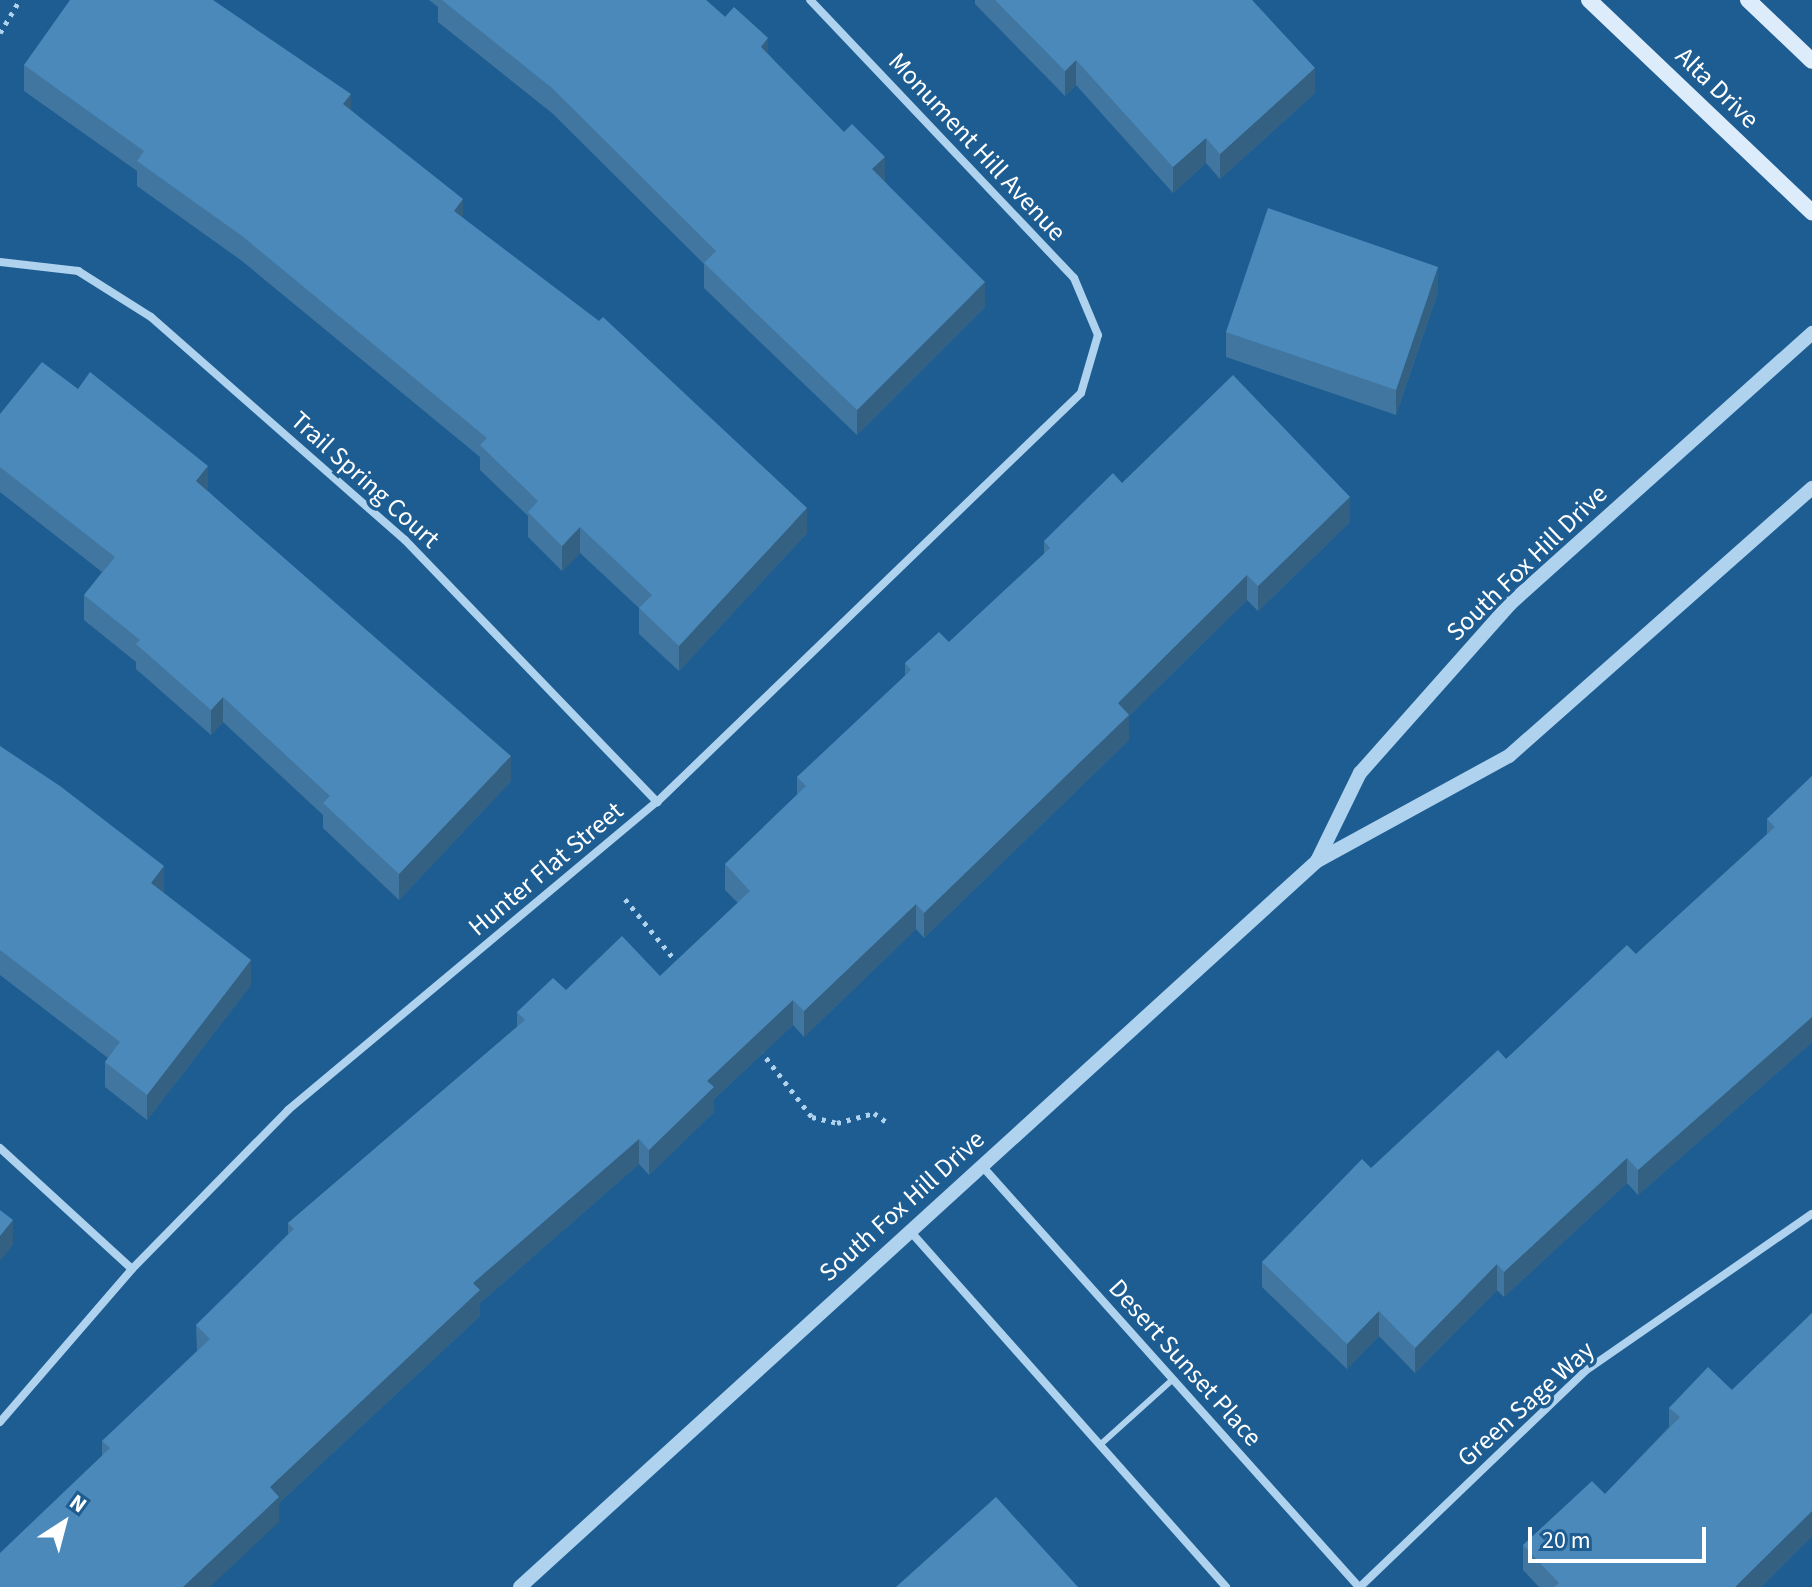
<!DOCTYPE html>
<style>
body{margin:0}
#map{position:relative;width:1812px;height:1587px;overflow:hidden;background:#1e5d92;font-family:"Source Sans 3",sans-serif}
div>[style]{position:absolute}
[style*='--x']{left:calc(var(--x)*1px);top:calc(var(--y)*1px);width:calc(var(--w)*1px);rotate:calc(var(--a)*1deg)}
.path>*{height:5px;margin-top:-2.5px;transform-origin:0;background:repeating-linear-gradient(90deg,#afd2ee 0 4px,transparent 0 10px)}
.service>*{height:6px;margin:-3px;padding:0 3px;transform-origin:3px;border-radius:3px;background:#afd2ee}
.minor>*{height:8px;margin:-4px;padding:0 4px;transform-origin:4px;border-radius:4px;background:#afd2ee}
.tertiary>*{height:14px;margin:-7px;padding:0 7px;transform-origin:7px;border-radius:7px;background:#afd2ee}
.secondary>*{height:16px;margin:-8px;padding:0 8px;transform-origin:8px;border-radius:8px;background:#dcecfa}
.wall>*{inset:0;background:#4076a0}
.shaded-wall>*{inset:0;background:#346082}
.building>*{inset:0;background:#4b89ba}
span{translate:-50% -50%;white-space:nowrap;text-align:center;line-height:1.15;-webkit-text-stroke:7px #1e5d92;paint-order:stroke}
.street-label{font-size:26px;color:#fff}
.north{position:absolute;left:24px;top:1483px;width:80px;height:80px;-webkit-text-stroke:6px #1e5d92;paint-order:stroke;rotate:36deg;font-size:22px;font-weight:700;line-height:32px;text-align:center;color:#fff}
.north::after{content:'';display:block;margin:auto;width:28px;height:36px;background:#fff;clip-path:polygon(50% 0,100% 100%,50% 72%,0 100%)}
.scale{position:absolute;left:1528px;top:1527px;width:178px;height:36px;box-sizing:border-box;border:4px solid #fff;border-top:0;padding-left:10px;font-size:24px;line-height:28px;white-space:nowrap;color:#fff;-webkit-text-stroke:6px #1e5d92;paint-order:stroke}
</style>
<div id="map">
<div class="path">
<div style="--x:0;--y:33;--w:39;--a:-59"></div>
<div style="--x:625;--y:899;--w:85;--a:50.7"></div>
<div style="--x:760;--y:1050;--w:85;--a:52.2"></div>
<div style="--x:812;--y:1117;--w:26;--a:13"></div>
<div style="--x:837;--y:1123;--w:38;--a:-15"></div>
<div style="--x:874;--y:1113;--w:17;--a:36"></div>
</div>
<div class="service">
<div style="--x:1101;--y:1444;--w:96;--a:-42"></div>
</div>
<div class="minor">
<div style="--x:0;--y:262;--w:79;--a:6.6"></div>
<div style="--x:78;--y:271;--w:86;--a:32.2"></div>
<div style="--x:151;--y:317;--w:338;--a:41.3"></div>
<div style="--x:405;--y:540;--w:364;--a:46.1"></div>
<div style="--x:0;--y:1148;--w:179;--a:42.5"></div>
<div style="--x:982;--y:1166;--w:565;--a:48.16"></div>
<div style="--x:910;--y:1231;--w:476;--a:48.4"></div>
<div style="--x:0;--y:1422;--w:202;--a:-49.2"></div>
<div style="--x:132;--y:1269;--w:223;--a:-45.5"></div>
<div style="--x:288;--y:1110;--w:481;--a:-39.9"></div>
<div style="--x:657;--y:802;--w:589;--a:-43.97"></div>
<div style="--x:1081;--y:393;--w:60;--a:-73.7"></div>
<div style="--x:1098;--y:335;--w:62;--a:-112.8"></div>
<div style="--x:1074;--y:278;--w:383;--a:-133.5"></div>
<div style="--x:1360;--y:1587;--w:312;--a:-43.8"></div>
<div style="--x:1585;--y:1371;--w:276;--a:-34.7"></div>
</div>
<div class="tertiary">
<div style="--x:1317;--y:861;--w:98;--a:-64"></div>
<div style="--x:1360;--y:773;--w:226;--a:-48.4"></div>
<div style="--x:1510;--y:604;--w:406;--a:-41.9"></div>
<div style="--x:520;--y:1587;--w:1078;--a:-42.33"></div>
<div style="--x:1317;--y:861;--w:219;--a:-28.7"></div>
<div style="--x:1509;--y:756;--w:405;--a:-41.5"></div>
</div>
<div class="secondary">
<div style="--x:1589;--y:0;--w:308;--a:43.6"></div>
<div style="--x:1748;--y:0;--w:88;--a:43.6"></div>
</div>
<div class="wall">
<div style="clip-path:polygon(429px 0,706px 0,768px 54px,885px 182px,985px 307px,857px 435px,704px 288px,704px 264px,552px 113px,438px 22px,438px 7px)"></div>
<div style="clip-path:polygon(975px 0,1252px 0,1315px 93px,1220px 179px,1206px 163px,1173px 193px,1076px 85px,1065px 96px,975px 4px)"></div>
<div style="clip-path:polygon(24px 65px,351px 110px,463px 218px,807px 533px,679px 671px,639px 634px,639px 608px,580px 553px,562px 571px,528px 537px,528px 516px,480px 470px,480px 457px,242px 261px,137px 186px,137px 171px,24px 91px)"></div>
<div style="clip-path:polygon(1438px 292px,1396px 415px,1226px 357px,1226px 332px)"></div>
<div style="clip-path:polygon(78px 389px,208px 491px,511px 781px,399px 900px,323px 828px,323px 815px,223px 722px,211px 735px,136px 669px,136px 662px,84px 620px,84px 595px,102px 572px,0 492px,0 414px)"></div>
<div style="clip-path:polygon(1122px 483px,1350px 522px,1258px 611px,1247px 600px,1129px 716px,1129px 740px,924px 938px,916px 929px,804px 1037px,793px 1025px,714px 1099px,714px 1112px,649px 1175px,639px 1164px,480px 1303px,480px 1316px,279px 1503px,279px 1522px,102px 1455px,102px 1441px,197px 1351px,196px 1325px,288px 1234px,288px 1223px,517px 1027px,517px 1012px,566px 990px,660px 976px,738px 903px,725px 890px,725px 864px,797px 795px,797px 777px,905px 676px,905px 663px,949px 642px,1044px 554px,1044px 541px)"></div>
<div style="clip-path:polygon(0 746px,164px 891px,163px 892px,251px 985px,147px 1120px,105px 1087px,105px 1062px,108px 1058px,0 975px)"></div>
<div style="clip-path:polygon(1812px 776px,1812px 1042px,1638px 1195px,1627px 1183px,1504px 1297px,1497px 1290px,1415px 1373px,1379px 1336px,1347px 1369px,1262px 1287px,1262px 1262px,1506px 1059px,1636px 954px,1767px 834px,1767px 819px)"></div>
<div style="clip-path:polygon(1812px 1313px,1812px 1536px,1761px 1587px,1539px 1587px,1523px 1570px,1523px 1545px,1605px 1494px,1669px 1427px,1669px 1408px,1732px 1390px)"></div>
</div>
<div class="shaded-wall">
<div style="clip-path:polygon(768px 38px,768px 64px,761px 47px)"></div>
<div style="clip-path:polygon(1076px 60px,1076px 85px,1065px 96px,1065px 71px)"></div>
<div style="clip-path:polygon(1315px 68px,1315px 93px,1220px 179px,1220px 154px)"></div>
<div style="clip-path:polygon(351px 94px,351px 119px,343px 104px)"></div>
<div style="clip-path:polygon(1206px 138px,1206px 163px,1173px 193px,1173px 167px)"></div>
<div style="clip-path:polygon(885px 157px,885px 182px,872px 169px)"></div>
<div style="clip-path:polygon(463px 199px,463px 224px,454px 211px)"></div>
<div style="clip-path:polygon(1438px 267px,1438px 292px,1396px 415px,1396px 390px)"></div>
<div style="clip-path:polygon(985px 282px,985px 307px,857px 435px,857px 410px)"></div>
<div style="clip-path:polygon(208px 466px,208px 491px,196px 507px,196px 481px)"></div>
<div style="clip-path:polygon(1350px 497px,1350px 522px,1258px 611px,1258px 586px)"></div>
<div style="clip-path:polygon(807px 508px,807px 533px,679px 671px,679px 646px)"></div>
<div style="clip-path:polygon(580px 527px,580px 553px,562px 571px,562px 546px)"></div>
<div style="clip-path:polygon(1247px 575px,1247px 600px,1129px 716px,1129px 740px,924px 938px,924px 913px,1118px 703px)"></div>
<div style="clip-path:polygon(223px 697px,223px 722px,211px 735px,211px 710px)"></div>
<div style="clip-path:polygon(511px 756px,511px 781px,399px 900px,399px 874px)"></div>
<div style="clip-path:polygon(164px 866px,164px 891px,151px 908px,151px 883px)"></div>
<div style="clip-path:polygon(916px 904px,916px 929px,804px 1037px,804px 1011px)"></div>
<div style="clip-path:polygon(251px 960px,251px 985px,147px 1120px,147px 1095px)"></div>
<div style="clip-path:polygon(793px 1000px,793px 1025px,714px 1099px,714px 1112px,649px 1175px,649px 1150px,707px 1081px)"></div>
<div style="clip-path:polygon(1812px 1017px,1812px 1042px,1638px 1195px,1638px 1170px)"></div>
<div style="clip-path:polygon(639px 1139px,639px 1164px,480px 1303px,480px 1316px,279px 1503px,279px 1522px,210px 1587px,183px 1587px,270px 1487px,473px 1283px)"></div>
<div style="clip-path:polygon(1627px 1158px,1627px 1183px,1504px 1297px,1504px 1272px)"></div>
<div style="clip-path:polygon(13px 1220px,13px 1245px,0 1261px,0 1236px)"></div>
<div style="clip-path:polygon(1497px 1264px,1497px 1290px,1415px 1373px,1415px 1348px)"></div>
<div style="clip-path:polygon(1379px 1311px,1379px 1336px,1347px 1369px,1347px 1344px)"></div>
<div style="clip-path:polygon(1812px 1511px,1812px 1536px,1761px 1587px,1735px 1587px)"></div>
</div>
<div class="building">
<div style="clip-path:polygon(70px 0,213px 0,351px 94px,343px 104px,463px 199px,454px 211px,599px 321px,603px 317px,807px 508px,679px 646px,639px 608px,652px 595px,580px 527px,562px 546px,528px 512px,538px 501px,480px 445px,487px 438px,242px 236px,137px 161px,144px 151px,24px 65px)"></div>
<div style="clip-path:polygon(442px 0,706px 0,725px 17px,734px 7px,768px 38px,761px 47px,844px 132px,852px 124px,885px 157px,872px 169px,985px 282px,857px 410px,704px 263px,716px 251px,552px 88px)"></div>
<div style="clip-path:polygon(995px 0,1252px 0,1315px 68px,1220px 154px,1206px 138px,1173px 167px,1076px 60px,1065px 71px)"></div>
<div style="clip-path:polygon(1268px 208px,1438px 267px,1396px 390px,1226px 332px)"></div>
<div style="clip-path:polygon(42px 362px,78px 389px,90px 372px,208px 466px,196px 481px,511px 756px,399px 874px,323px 803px,330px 796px,223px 697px,211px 710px,136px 644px,140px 640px,84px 595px,115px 557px,0 467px,0 414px)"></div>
<div style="clip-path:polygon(1233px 375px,1350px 497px,1258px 586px,1247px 575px,1118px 703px,1129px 715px,924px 913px,916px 904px,804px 1011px,793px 1000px,707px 1081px,714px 1087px,649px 1150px,639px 1139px,473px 1283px,480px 1290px,270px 1487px,279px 1497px,183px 1587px,0 1587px,0 1553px,110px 1448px,102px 1441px,210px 1339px,196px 1325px,294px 1229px,288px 1223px,525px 1020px,517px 1012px,553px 978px,566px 990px,622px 936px,660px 976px,750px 891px,725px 864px,806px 786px,797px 777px,911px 670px,905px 663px,939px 632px,949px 642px,1050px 548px,1044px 541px,1113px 473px,1122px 483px)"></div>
<div style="clip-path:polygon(0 746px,60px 786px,164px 866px,151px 883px,251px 960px,147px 1095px,105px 1062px,120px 1042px,0 950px)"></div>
<div style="clip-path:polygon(1812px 776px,1812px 1017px,1638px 1170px,1627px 1158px,1504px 1272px,1497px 1264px,1415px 1348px,1379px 1311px,1347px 1344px,1262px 1262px,1362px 1159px,1371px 1168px,1498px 1050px,1506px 1059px,1627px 945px,1636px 954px,1775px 827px,1767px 819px)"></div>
<div style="clip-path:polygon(0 1210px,13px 1220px,0 1236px)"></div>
<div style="clip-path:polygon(1812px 1313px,1812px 1511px,1735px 1587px,1554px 1587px,1559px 1583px,1523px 1545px,1592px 1481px,1605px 1494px,1680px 1417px,1669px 1408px,1708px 1367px,1732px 1390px)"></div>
<div style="clip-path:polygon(996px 1497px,1078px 1587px,896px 1587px)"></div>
</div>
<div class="street-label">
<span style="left:1717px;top:88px;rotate:44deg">Alta Drive</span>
<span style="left:977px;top:147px;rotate:47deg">Monument Hill Avenue</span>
<span style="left:365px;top:480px;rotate:42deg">Trail Spring Court</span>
<span style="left:1527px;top:563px;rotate:-44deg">South Fox Hill Drive</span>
<span style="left:546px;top:869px;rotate:-40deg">Hunter Flat Street</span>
<span style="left:902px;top:1206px;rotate:-42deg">South Fox Hill Drive</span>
<span style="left:1185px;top:1363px;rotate:48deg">Desert Sunset Place</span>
<span style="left:1526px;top:1404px;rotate:-42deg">Green Sage Way</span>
</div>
<div class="north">N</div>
<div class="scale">20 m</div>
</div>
